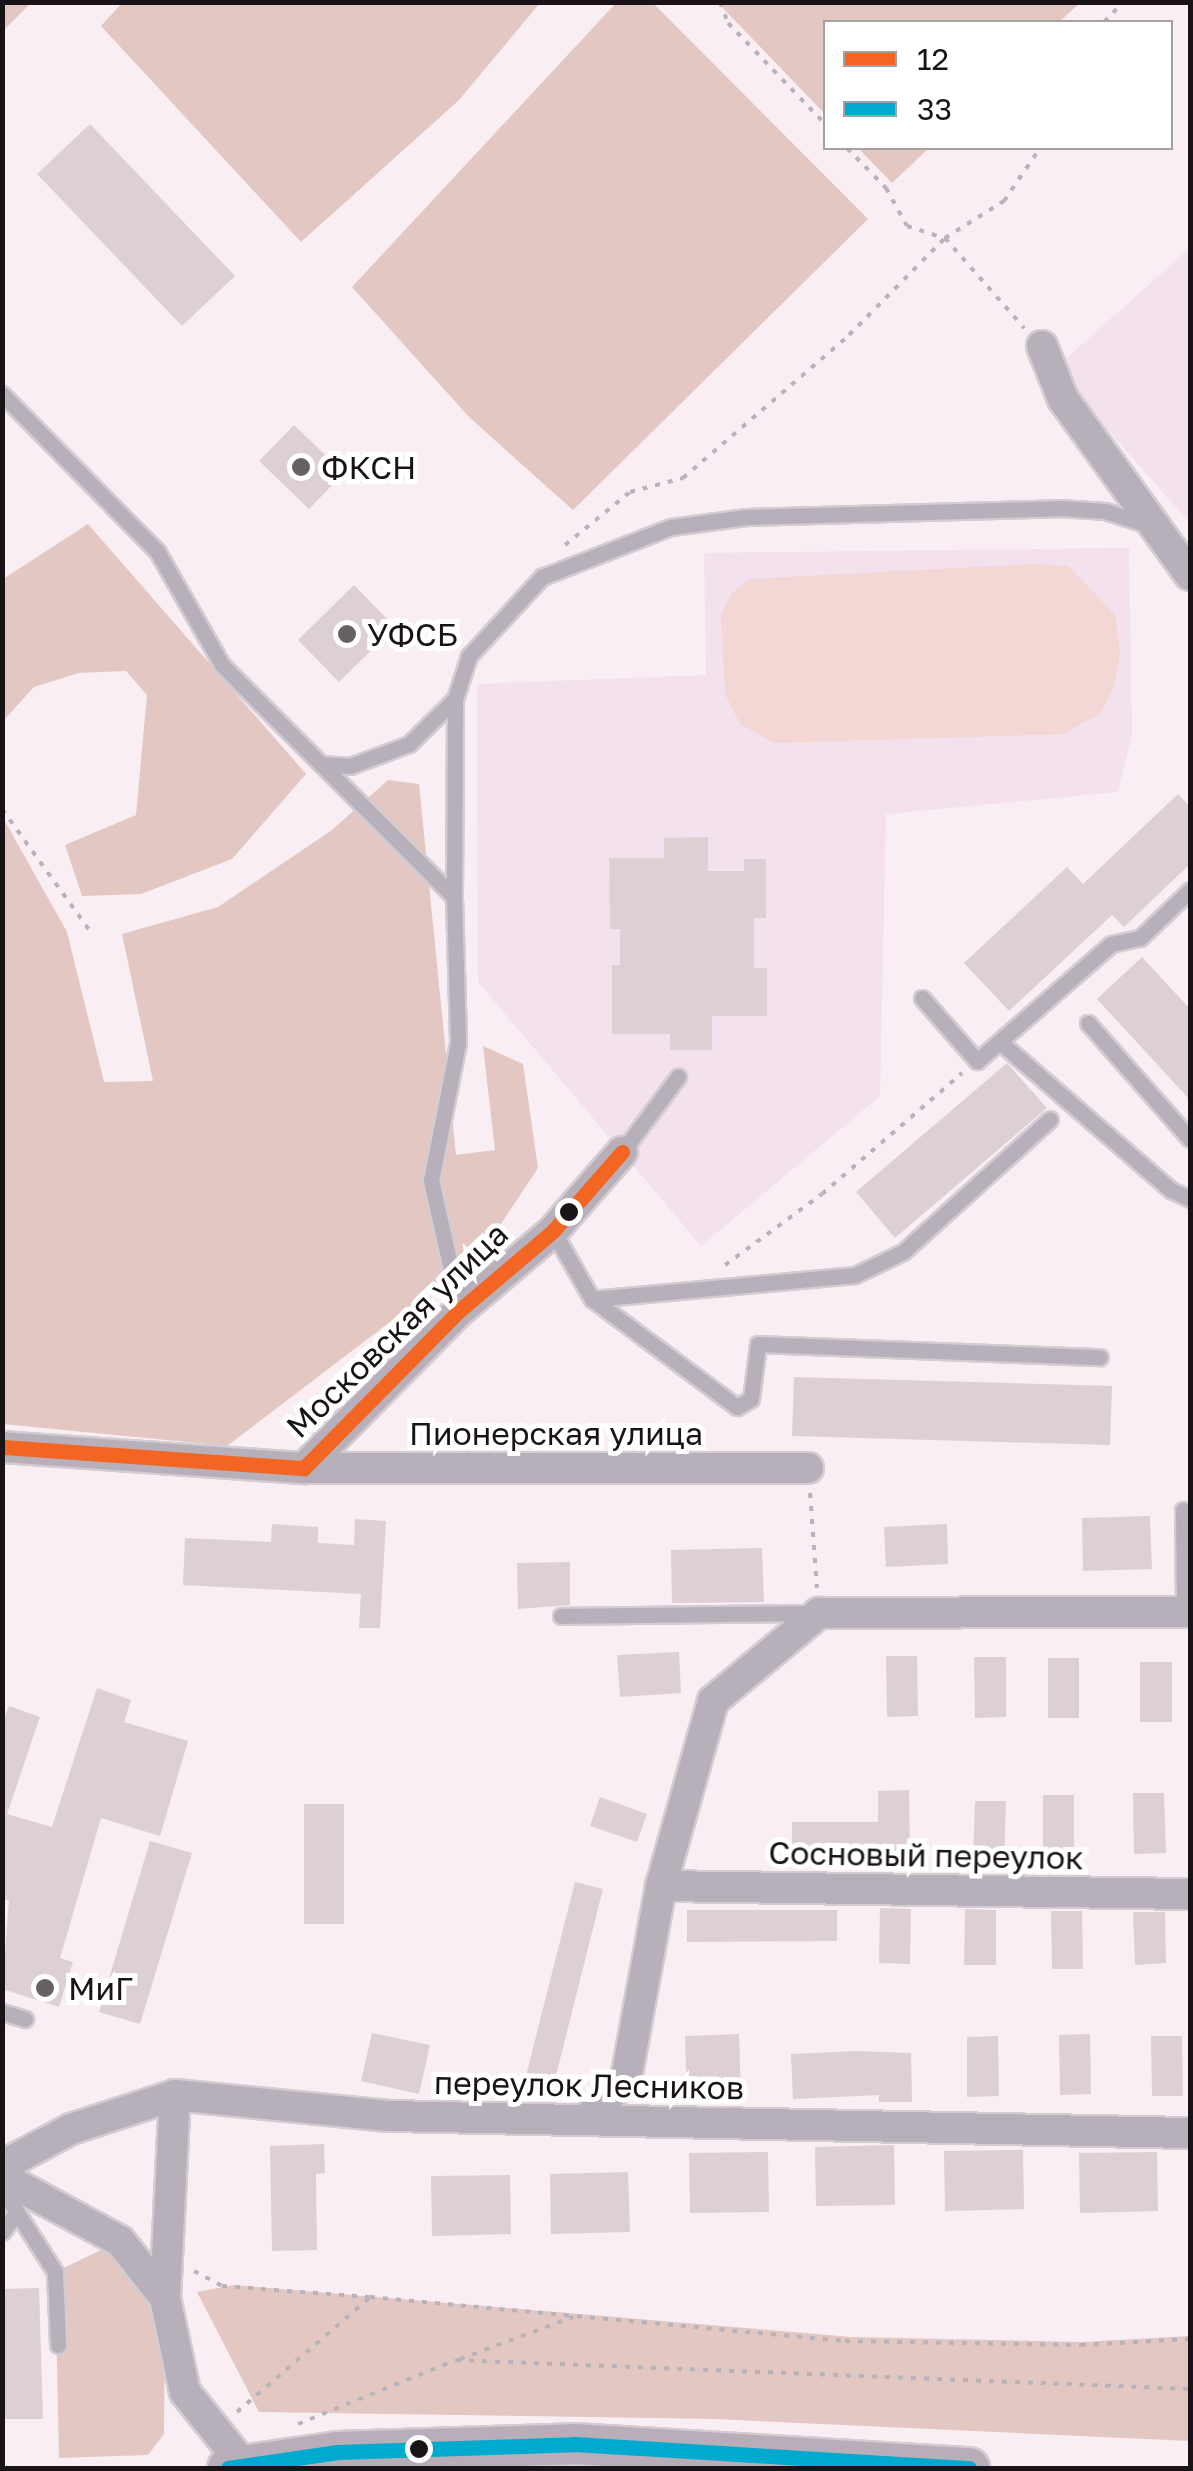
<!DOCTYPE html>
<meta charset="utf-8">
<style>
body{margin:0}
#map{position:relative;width:1193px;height:2471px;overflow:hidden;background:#f8eef4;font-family:"Golos Text",sans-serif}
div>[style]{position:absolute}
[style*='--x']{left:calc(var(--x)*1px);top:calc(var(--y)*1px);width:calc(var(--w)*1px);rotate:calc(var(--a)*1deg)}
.built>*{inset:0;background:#f3e2ed}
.green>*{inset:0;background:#f2d7d4}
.forest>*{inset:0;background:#e3c7c2}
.building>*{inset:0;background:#ddd0d4}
.path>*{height:4px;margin-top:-2px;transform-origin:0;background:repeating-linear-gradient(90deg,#b8b2b9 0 5px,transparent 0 13px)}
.roads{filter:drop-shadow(2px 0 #d3ccd1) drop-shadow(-2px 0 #d3ccd1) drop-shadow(0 2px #d3ccd1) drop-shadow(0 -2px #d3ccd1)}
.lane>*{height:15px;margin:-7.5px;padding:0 7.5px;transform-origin:7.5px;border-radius:7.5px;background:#b7b0ba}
.street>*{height:30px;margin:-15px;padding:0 15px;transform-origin:15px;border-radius:15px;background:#b7b0ba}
.secondary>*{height:40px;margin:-20px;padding:0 20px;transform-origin:20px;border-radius:20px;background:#b7aeb9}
.bus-1>*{height:15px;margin:-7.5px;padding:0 7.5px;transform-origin:7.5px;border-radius:7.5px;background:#f26522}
.bus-2>*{height:15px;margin:-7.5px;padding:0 7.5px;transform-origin:7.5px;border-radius:7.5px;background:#00a9ce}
.dots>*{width:28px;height:28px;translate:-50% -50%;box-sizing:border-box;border:5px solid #fff;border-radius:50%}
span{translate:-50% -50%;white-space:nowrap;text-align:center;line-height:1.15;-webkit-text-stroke:10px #fff;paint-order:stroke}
.poi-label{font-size:32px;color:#191317}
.left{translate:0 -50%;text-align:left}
.street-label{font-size:32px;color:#191317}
.frame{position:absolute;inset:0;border:5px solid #191317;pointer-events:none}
.legend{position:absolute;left:823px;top:20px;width:350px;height:130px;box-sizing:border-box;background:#fff;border:2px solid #a3a1a2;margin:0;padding:12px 18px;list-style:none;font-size:30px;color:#191317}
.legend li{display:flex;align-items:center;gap:20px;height:50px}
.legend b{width:50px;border:2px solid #a3a1a2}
</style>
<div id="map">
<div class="built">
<div style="clip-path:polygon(1190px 248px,1190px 523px,1054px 369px)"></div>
<div style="clip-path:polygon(1129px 548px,1132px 734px,1118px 792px,886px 814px,880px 1096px,701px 1246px,478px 982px,477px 684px,706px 675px,704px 553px)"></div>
</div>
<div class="green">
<div style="clip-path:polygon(1033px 564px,1069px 566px,1115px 615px,1120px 653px,1114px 686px,1100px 714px,1063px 734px,775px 743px,740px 724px,725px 694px,721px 614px,732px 593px,750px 579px)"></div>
</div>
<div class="forest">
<div style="clip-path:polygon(3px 2px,31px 2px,31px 3px,3px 31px)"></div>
<div style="clip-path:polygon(123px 2px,540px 2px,540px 3px,459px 100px,301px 242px,101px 26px)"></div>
<div style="clip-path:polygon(616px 3px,653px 3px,868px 219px,573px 510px,469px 417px,352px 287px)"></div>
<div style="clip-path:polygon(718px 3px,1080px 3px,1059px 22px,826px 22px,825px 114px)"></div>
<div style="clip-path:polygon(858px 148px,929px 148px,892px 183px)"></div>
<div style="clip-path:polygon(88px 524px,306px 774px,232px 859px,141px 894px,82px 896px,65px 845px,136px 815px,147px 695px,126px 671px,79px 673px,34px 687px,3px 721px,3px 579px)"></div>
<div style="clip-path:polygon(388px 780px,419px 784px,456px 1155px,495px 1150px,483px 1046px,523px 1064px,538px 1168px,483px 1251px,227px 1446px,3px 1424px,2px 816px,67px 932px,104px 1082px,153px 1081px,122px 934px,218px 907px,332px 830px)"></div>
<div style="clip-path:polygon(120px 2241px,165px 2298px,164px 2434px,148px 2455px,59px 2458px,55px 2272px)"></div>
<div style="clip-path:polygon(234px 2285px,852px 2337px,1081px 2342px,1190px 2336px,1190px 2441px,716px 2419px,259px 2412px,197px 2292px)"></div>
</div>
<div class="building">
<div style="clip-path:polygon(90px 124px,235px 276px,182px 326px,37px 174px)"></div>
<div style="clip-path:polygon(294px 425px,344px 473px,309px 509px,259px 461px)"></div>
<div style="clip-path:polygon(354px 585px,395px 627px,339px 682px,298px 640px)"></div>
<div style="clip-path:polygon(1178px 794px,1190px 807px,1190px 864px,1124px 927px,1112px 915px,1009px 1011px,964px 963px,1067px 867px,1083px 884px)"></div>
<div style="clip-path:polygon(708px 837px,708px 871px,744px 871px,744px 859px,766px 859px,766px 918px,754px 918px,754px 968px,767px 968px,767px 1016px,712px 1016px,712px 1050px,670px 1050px,670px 1034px,612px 1034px,612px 965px,620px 965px,620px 929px,610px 929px,609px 858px,664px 858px,664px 838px)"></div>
<div style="clip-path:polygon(1142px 957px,1190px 1009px,1190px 1100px,1097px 999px)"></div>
<div style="clip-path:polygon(1007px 1063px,1047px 1108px,895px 1238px,856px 1192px)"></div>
<div style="clip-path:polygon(794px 1377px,1112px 1386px,1110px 1445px,792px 1436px)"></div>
<div style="clip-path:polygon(1150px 1516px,1152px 1569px,1083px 1571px,1082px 1518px)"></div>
<div style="clip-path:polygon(355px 1519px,386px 1521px,380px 1628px,359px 1628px,361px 1594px,183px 1585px,185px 1538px,271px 1542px,272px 1524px,318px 1527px,318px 1543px,354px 1545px)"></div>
<div style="clip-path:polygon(947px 1524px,948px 1564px,886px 1567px,884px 1527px)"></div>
<div style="clip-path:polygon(762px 1548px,764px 1602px,672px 1603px,671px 1550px)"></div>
<div style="clip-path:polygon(570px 1562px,570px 1605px,518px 1609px,517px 1563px)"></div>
<div style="clip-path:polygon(679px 1652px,681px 1693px,620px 1697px,617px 1655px)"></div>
<div style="clip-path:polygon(886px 1656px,917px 1656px,918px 1716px,887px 1717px)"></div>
<div style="clip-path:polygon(974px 1657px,1006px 1657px,1006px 1717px,975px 1718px)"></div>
<div style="clip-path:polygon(1048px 1658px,1079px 1658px,1079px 1718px,1048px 1718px)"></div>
<div style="clip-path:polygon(1140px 1662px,1172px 1662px,1172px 1722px,1140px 1722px)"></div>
<div style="clip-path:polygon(97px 1688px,131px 1700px,124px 1722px,188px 1741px,160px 1836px,101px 1818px,60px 1958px,73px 1962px,59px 2007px,2px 1989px,9px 1900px,2px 1899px,2px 1724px,9px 1706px,40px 1717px,7px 1814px,52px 1827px)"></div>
<div style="clip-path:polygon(909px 1790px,910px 1851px,792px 1853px,792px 1822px,878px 1822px,878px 1791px)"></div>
<div style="clip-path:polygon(1133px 1793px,1164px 1793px,1166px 1853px,1134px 1854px)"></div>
<div style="clip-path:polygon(1043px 1795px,1074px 1795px,1074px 1855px,1043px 1855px)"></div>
<div style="clip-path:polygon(600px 1797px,647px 1814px,637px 1842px,590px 1826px)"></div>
<div style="clip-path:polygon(975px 1801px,1006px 1801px,1004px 1862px,973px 1861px)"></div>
<div style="clip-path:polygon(304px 1804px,344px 1804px,344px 1924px,304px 1924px)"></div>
<div style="clip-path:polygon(150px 1841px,192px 1853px,140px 2024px,99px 2012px)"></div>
<div style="clip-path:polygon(575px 1882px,603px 1889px,553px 2087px,525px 2080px)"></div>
<div style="clip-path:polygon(880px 1908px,911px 1909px,910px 1964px,879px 1963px)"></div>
<div style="clip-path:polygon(965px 1909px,996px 1910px,996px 1965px,964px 1965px)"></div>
<div style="clip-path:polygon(687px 1910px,837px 1910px,837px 1941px,687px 1942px)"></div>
<div style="clip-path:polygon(1051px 1911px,1082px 1911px,1083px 1969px,1052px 1969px)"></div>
<div style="clip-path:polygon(1133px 1912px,1165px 1912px,1166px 1963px,1135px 1965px)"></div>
<div style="clip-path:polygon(372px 2033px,430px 2045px,419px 2094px,361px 2081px)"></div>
<div style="clip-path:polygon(739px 2034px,741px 2097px,687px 2099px,685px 2036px)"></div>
<div style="clip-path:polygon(1090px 2034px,1091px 2094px,1060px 2095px,1059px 2035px)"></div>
<div style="clip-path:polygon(998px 2036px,999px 2096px,967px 2097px,967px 2037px)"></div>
<div style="clip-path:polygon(1151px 2036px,1182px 2036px,1183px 2096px,1152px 2096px)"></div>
<div style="clip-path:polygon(857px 2051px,911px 2053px,912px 2102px,879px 2102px,879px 2095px,793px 2099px,791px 2054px)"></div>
<div style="clip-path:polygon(324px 2144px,325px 2173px,316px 2174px,317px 2250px,272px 2251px,270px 2146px)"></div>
<div style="clip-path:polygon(894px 2145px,895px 2205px,816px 2206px,815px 2147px)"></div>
<div style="clip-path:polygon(1023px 2150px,1024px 2209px,945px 2211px,944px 2151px)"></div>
<div style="clip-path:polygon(768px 2152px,769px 2212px,690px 2213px,689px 2153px)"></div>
<div style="clip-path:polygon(1157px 2152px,1158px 2211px,1080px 2213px,1079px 2153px)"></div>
<div style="clip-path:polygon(628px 2172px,630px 2232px,551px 2234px,550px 2174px)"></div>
<div style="clip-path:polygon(510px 2175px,511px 2234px,432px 2236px,431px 2176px)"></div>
<div style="clip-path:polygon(39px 2288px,43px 2419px,2px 2419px,2px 2289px)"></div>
</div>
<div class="path">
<div style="--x:720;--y:2;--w:22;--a:69"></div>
<div style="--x:728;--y:23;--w:141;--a:46.1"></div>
<div style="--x:1104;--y:22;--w:28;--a:-46"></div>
<div style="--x:847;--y:148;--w:56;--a:45.7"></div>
<div style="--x:886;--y:188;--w:43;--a:61.1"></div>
<div style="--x:907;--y:226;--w:40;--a:18"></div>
<div style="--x:945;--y:238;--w:120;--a:48.7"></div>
<div style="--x:565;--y:545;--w:84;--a:-39.2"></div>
<div style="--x:630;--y:492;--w:55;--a:-14.8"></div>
<div style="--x:683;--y:478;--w:219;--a:-40.7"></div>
<div style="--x:849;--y:335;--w:136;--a:-45.3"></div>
<div style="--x:945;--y:238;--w:70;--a:-32.1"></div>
<div style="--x:1004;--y:201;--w:64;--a:-55.8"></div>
<div style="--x:2;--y:809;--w:150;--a:54.2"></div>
<div style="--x:725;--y:1265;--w:120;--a:-36.2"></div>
<div style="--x:822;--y:1194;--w:185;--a:-40.8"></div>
<div style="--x:810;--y:1493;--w:95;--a:85.8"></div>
<div style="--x:194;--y:2271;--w:32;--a:28"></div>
<div style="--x:222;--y:2286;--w:148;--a:4.3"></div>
<div style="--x:460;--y:2359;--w:121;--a:-20.4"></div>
<div style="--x:237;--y:2412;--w:176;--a:-40.8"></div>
<div style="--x:370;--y:2297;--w:477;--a:5.3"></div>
<div style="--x:845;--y:2341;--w:236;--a:1"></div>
<div style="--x:1081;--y:2345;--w:109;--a:-3.2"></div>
<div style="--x:298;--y:2424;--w:170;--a:-22.1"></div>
<div style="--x:456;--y:2360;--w:735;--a:2.26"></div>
</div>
<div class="roads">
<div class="lane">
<div style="--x:2;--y:394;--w:221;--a:45.4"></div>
<div style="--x:157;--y:551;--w:131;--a:60.3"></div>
<div style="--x:222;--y:665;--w:328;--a:45"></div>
<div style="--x:454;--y:897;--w:146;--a:88.4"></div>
<div style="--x:458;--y:1043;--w:140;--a:101.1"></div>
<div style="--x:431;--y:1180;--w:133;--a:77.4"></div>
<div style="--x:321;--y:764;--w:29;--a:4"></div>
<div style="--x:350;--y:766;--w:63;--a:-20.4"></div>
<div style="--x:409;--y:744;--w:64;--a:-44.4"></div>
<div style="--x:454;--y:897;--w:198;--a:-89.7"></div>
<div style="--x:455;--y:699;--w:45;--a:-72"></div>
<div style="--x:469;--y:656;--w:108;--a:-47.3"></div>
<div style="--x:542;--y:577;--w:138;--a:-21.2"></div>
<div style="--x:671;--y:527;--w:76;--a:-7.6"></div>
<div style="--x:746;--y:517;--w:314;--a:-1.6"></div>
<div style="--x:1060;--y:508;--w:45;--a:3.8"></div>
<div style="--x:1105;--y:511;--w:46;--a:17.7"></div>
<div style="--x:922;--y:998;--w:84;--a:48.9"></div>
<div style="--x:977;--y:1061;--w:178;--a:-41.1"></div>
<div style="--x:1111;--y:944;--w:30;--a:-12"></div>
<div style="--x:1140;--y:938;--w:69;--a:-43.8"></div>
<div style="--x:1088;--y:1023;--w:154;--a:48.7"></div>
<div style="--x:1000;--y:1042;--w:226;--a:40.9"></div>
<div style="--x:1171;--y:1190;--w:21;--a:25"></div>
<div style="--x:622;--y:1152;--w:94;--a:-53.3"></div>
<div style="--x:553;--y:1231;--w:78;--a:60.2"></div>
<div style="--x:592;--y:1299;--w:181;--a:36.7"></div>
<div style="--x:737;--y:1407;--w:16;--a:-30"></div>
<div style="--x:751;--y:1399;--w:55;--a:-82.7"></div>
<div style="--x:758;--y:1344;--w:342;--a:2.2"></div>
<div style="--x:592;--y:1299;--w:264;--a:-5.2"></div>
<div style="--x:855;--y:1275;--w:53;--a:-25.6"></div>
<div style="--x:903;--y:1252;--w:198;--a:-42.1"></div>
<div style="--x:1183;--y:1510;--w:102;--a:89.4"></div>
<div style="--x:561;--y:1616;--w:254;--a:-0.7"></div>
<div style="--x:2;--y:2012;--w:24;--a:17"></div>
<div style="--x:2;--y:2189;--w:98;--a:57.4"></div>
<div style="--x:55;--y:2272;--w:73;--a:87.6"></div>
<div style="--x:2;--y:2232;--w:25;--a:-53"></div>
</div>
<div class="street">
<div style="--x:1042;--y:346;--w:57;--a:68.4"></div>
<div style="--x:1063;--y:399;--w:217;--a:54.2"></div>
<div style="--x:2;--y:1447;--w:303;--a:4"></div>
<div style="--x:304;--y:1468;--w:222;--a:-45.4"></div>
<div style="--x:460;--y:1310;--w:122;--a:-40.3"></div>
<div style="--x:553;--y:1231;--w:105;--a:-48.9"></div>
<div style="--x:304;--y:1468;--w:504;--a:0"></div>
<div style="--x:661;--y:1886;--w:529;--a:0.87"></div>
<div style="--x:588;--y:2118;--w:54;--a:-45.7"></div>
<div style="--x:626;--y:2079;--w:196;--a:-79.7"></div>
<div style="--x:661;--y:1886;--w:192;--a:-74.3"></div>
<div style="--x:713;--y:1701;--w:138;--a:-39.7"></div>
<div style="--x:819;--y:1613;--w:371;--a:-0.2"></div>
<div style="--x:2;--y:2166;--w:78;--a:-28.2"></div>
<div style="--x:71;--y:2129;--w:109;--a:-18.1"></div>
<div style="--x:175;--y:2095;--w:215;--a:5.6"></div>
<div style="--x:389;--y:2116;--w:801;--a:1.22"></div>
<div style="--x:2;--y:2177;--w:134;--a:28.5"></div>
<div style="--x:120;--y:2241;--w:73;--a:51.7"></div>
<div style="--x:165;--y:2298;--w:96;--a:78"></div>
<div style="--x:185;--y:2392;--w:96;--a:51.3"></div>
<div style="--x:165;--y:2298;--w:203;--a:-87.2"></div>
</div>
<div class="secondary">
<div style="--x:228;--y:2468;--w:111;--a:-8.3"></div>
<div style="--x:338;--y:2452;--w:236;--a:-1.9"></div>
<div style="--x:574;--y:2444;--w:396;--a:3.5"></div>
</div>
</div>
<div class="bus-1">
<div style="--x:2;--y:1447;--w:303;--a:4"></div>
<div style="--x:304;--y:1468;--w:222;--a:-45.4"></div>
<div style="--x:460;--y:1310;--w:122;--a:-40.3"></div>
<div style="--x:553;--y:1231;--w:105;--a:-48.9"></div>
</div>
<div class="bus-2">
<div style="--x:228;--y:2468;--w:111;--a:-8.3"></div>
<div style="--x:338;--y:2452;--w:236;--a:-1.9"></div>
<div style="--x:574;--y:2444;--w:396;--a:3.5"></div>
</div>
<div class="dots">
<div style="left:301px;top:467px;background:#676064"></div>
<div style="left:347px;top:634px;background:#676064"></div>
<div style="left:569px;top:1212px;background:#191317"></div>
<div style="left:45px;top:1988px;background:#676064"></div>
<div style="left:419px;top:2449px;background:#191317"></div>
</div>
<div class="poi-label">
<span class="left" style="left:321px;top:467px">ФКСН</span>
<span class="left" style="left:367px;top:634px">УФСБ</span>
<span class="left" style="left:68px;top:1988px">МиГ</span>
</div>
<div class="street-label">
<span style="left:397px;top:1330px;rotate:-44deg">Московская улица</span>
<span style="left:556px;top:1433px">Пионерская улица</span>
<span style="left:926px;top:1855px;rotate:1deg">Сосновый переулок</span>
<span style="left:589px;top:2085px;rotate:1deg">переулок Лесников</span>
</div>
<div class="frame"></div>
<ul class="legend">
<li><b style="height:12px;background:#f26522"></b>12</li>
<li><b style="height:12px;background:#00a9ce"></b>33</li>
</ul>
</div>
